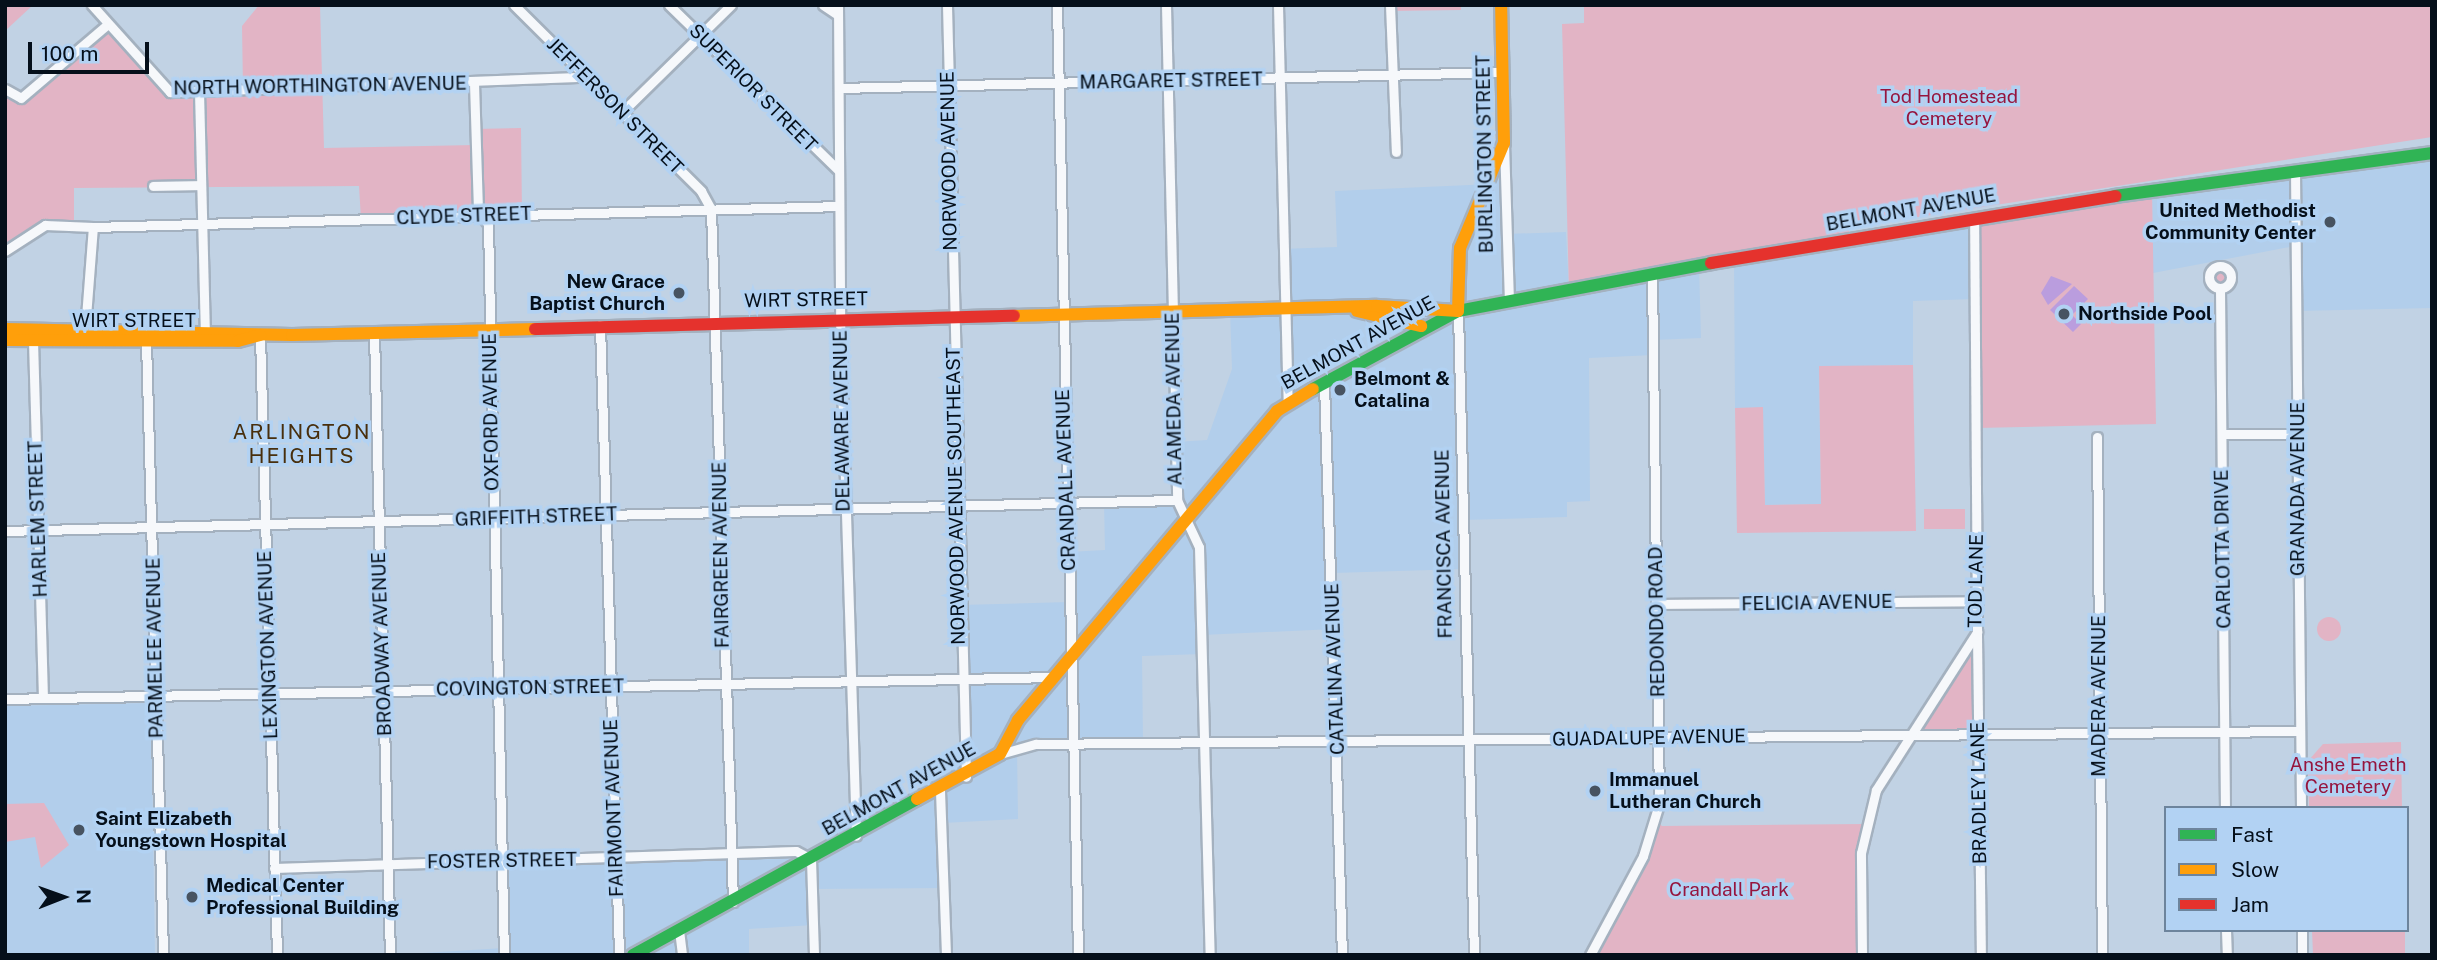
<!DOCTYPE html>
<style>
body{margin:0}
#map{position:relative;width:2437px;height:960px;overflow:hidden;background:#c1d2e4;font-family:"Public Sans",sans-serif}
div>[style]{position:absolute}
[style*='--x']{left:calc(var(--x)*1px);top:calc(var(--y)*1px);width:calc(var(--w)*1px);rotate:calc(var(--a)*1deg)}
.built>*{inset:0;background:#b2ceeb}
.green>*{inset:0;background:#e2b4c5}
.round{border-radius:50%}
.water>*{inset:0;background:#ba9dde}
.roads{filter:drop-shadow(2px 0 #a4b1bf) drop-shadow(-2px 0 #a4b1bf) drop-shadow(0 2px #a4b1bf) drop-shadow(0 -2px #a4b1bf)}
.street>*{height:9px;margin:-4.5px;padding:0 4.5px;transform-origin:4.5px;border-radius:4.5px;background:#f6f8fb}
.street>.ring{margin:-4.5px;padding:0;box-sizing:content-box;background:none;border:9px solid #f6f8fb;border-radius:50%}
.fast>*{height:12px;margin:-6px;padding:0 6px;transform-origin:6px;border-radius:6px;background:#30b455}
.slow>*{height:12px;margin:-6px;padding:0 6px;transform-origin:6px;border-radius:6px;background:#ff9f0a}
.jam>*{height:12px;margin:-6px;padding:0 6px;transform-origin:6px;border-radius:6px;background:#e5322d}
.dots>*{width:19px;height:19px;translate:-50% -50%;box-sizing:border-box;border:4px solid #b2d2f3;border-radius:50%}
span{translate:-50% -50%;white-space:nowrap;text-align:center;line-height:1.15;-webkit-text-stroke:7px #b2d2f3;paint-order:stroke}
.street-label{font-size:19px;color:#050f1a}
.park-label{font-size:19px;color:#96153e}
.poi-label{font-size:19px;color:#050f1a;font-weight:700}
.right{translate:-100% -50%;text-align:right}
.left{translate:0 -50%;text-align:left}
.neighbourhood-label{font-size:21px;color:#482f0d;letter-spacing:2px}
.frame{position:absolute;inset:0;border:7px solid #050f1a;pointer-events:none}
.legend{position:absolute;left:2164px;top:806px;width:245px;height:126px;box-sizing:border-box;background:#b2d2f3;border:2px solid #6d849c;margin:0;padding:9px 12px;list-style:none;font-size:21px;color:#050f1a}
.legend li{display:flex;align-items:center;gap:14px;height:35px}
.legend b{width:35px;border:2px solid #6d849c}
.north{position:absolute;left:28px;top:862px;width:70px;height:70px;-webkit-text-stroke:5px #b2d2f3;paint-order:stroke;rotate:89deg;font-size:19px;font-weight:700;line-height:28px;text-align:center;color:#050f1a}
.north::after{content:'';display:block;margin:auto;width:24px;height:32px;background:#050f1a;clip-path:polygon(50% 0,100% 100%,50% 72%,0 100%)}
.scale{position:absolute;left:28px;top:42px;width:121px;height:32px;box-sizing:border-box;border:4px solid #050f1a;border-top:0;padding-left:9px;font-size:21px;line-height:24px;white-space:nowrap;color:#050f1a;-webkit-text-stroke:5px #b2d2f3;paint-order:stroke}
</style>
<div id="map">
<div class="built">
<div style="clip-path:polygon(1504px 143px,1506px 234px,1566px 232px,1569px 290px,1699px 265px,1701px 338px,1654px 340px,1653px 355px,1589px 358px,1590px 501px,1567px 502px,1567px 517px,1463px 520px,1464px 569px,1333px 573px,1334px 629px,1202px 635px,1202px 654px,1142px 656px,1143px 743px,1017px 748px,1018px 819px,943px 823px,944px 888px,813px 889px,813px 925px,749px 929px,749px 955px,390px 955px,504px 948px,502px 861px,793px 850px,812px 859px,965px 777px,959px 605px,1069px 602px,1068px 552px,1105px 550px,1104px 502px,1176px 500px,1175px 442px,1207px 440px,1232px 369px,1230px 310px,1282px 310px,1281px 249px,1337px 247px,1335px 191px,1492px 184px)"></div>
<div style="clip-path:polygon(2432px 153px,2432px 308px,2296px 311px,2295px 246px,2153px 273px,2152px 190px)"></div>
<div style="clip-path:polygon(1974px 218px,1975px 299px,1913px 301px,1913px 365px,1819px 367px,1821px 504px,1765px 505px,1763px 408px,1735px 408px,1734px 259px)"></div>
<div style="clip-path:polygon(151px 703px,155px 955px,5px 955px,5px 706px)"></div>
</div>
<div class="green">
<div style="clip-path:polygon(5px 5px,33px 5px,5px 31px)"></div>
<div style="clip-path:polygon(259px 5px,320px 5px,324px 148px,475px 145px,475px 129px,521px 128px,522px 215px,361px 219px,359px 186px,74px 188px,74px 226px,45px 225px,5px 251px,5px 81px,19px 99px,108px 24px,166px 91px,243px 89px,242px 26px)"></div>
<div style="clip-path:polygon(1390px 5px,1461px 5px,1461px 10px,1390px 11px)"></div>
<div style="clip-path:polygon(1584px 5px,2432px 5px,2432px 137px,1848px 228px,1851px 239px,1569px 290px,1562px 24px,1584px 23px)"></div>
<div style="clip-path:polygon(2152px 190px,2156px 424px,1976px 428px,1974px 218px)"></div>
<div class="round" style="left:2209px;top:266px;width:22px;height:22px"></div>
<div style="clip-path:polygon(1913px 365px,1916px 531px,1737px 533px,1735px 408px,1763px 407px,1765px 505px,1821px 504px,1819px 366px)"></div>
<div style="clip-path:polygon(1924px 509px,1965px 509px,1965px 529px,1924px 529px)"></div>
<div class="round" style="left:2317px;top:617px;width:24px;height:24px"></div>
<div style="clip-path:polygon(1977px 632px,1978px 735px,1910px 736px)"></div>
<div style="clip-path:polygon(2401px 742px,2402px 808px,2309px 808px,2308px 761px,2323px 744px)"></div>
<div style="clip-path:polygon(44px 803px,69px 845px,41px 868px,35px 837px,5px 842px,5px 804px)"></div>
<div style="clip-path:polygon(1656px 820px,1662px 826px,1866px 824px,1862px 955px,1590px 955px)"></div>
<div style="clip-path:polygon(2312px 930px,2405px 930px,2405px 955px,2313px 955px)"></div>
</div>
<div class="water">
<div style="clip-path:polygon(2051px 276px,2072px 284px,2048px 305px,2041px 293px)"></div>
<div style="clip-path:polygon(2074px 286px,2088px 299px,2072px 315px,2081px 324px,2073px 332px,2050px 310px)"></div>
</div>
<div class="roads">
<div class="street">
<div style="--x:92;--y:5;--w:117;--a:48.1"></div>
<div style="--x:170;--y:92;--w:415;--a:-2.1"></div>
<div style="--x:514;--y:5;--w:264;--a:44.8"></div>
<div style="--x:701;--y:191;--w:21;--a:61"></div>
<div style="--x:711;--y:209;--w:693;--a:88.18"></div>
<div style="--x:669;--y:5;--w:236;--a:44.3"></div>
<div style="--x:823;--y:5;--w:18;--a:34"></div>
<div style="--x:838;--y:5;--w:314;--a:89.6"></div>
<div style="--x:840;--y:319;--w:517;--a:88.23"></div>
<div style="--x:947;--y:5;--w:772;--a:88.59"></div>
<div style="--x:1057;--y:5;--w:950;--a:88.73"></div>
<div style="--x:1166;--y:5;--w:495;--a:88.7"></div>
<div style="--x:1177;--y:500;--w:52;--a:64.9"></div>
<div style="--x:1199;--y:547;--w:408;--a:88.5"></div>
<div style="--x:1278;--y:5;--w:398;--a:88.6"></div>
<div style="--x:1390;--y:5;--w:147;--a:87.7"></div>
<div style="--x:474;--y:83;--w:128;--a:88.2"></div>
<div style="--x:478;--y:211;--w:16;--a:52"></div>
<div style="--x:488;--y:224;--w:731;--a:88.75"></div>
<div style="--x:839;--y:88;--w:663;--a:-1.38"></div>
<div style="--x:5;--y:89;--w:18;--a:29"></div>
<div style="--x:21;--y:98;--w:114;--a:-40.4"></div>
<div style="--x:199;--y:91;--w:248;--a:88.6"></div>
<div style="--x:622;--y:112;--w:153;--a:-44.5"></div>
<div style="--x:1504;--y:143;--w:159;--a:88.2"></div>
<div style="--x:2295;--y:170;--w:638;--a:89.46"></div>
<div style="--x:153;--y:186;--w:48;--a:-1.2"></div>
<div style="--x:5;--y:251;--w:48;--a:-33"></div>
<div style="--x:45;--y:225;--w:48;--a:2.4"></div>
<div class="ring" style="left:2209px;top:266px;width:13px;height:13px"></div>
<div style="--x:2220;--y:289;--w:519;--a:89.45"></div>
<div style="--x:1458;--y:311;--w:644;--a:88.58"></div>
<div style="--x:600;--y:325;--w:630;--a:88.27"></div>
<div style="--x:85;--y:330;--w:103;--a:-85.6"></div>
<div style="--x:93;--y:227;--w:745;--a:-1.61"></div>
<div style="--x:374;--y:333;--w:622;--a:88.53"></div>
<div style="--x:260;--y:335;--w:620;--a:88.43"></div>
<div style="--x:33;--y:340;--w:358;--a:88.4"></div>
<div style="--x:146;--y:341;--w:614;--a:88.41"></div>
<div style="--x:1324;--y:383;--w:572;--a:88.2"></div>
<div style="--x:2222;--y:434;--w:76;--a:0"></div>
<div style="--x:2097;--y:437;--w:518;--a:89.45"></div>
<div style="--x:5;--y:531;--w:1172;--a:-1.52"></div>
<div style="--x:1657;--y:604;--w:321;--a:-0.5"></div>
<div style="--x:1977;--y:635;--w:320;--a:89.3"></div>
<div style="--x:5;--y:699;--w:1049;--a:-1.2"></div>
<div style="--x:1000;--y:754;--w:37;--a:-16"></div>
<div style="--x:1036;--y:744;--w:1264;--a:-0.59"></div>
<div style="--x:940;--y:791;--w:164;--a:87.9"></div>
<div style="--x:274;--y:868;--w:522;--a:-1.87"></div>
<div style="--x:796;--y:851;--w:17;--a:28"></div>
<div style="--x:811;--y:859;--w:96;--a:88.2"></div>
<div style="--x:679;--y:930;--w:25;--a:83"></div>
<div style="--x:2226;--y:930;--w:25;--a:88"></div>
<div style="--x:2302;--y:930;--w:25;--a:90"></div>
<div style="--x:1590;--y:955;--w:112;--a:-61.8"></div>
<div style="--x:1643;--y:856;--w:54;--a:-72.9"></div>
<div style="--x:1659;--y:804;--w:531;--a:-90.76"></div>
<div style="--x:1862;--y:955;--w:102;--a:-90.6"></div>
<div style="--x:1861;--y:853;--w:65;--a:-76.6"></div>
<div style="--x:1876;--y:790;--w:188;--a:-57.4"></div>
<div style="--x:1977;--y:632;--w:414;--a:-90.4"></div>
</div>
<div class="fast">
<div style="--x:2115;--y:196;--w:320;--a:-7.7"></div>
<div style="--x:1313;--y:389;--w:165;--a:-28.3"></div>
<div style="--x:1458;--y:311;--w:258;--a:-10.7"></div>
<div style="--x:633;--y:955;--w:324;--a:-28.8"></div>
</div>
<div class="slow">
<div style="--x:1357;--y:311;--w:66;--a:13.2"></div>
<div style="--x:1458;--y:311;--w:63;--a:-88.2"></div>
<div style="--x:1460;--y:248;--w:114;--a:-67.3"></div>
<div style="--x:1504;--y:143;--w:138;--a:-91.2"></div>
<div style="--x:1014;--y:316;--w:363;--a:-1.6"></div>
<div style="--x:1377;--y:306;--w:81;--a:3.5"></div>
<div style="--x:5;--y:329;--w:287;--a:1.2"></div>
<div style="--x:292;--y:335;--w:243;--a:-1.4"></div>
<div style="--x:5;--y:340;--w:233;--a:0.2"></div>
<div style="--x:238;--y:341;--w:23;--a:-15"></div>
<div style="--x:917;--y:799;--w:94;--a:-28.5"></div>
<div style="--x:1000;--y:754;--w:38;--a:-62"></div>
<div style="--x:1018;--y:720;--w:403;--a:-50"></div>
<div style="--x:1277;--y:411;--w:42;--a:-31.4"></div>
</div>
<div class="jam">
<div style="--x:1711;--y:263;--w:410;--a:-9.4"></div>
<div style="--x:535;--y:329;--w:479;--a:-1.6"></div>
</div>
</div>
<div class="dots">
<div style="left:2330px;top:222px;background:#475361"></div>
<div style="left:679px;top:293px;background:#475361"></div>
<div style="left:2064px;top:314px;background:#475361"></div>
<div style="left:1340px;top:390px;background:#475361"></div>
<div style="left:1595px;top:791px;background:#475361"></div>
<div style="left:79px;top:830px;background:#475361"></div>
<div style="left:192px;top:897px;background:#475361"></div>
</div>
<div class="street-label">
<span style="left:1171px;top:81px;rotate:-1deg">MARGARET STREET</span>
<span style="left:320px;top:86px;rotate:-1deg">NORTH WORTHINGTON AVENUE</span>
<span style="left:753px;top:88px;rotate:45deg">SUPERIOR STREET</span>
<span style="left:615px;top:106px;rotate:45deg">JEFFERSON STREET</span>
<span style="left:1485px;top:154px;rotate:-91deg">BURLINGTON STREET</span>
<span style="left:949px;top:161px;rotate:-91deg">NORWOOD AVENUE</span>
<span style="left:1911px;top:210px;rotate:-10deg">BELMONT AVENUE</span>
<span style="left:464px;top:216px;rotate:-2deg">CLYDE STREET</span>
<span style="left:806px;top:300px;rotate:-1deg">WIRT STREET</span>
<span style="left:134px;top:321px">WIRT STREET</span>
<span style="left:1358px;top:343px;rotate:-29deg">BELMONT AVENUE</span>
<span style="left:1174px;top:399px;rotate:-91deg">ALAMEDA AVENUE</span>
<span style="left:491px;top:412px;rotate:-91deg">OXFORD AVENUE</span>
<span style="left:842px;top:421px;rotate:-91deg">DELAWARE AVENUE</span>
<span style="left:1066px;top:480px;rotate:-92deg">CRANDALL AVENUE</span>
<span style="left:2298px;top:489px;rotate:-90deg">GRANADA AVENUE</span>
<span style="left:956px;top:496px;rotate:-91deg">NORWOOD AVENUE SOUTHEAST</span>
<span style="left:536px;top:517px;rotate:-2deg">GRIFFITH STREET</span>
<span style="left:38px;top:519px;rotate:-92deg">HARLEM STREET</span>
<span style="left:1444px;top:544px;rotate:-91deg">FRANCISCA AVENUE</span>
<span style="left:2223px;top:549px;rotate:-91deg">CARLOTTA DRIVE</span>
<span style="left:721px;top:555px;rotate:-91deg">FAIRGREEN AVENUE</span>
<span style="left:1976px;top:581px;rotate:-89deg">TOD LANE</span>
<span style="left:1817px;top:603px;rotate:-1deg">FELICIA AVENUE</span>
<span style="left:1657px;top:622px;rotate:-91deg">REDONDO ROAD</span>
<span style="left:382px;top:644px;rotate:-92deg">BROADWAY AVENUE</span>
<span style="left:268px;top:645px;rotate:-92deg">LEXINGTON AVENUE</span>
<span style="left:155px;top:648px;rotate:-91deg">PARMELEE AVENUE</span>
<span style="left:1335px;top:669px;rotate:-92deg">CATALINA AVENUE</span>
<span style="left:530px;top:688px;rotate:-1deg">COVINGTON STREET</span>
<span style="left:2099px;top:696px;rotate:-90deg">MADERA AVENUE</span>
<span style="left:1649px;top:738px;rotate:-1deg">GUADALUPE AVENUE</span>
<span style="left:899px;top:789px;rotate:-29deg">BELMONT AVENUE</span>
<span style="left:1979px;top:793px;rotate:-91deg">BRADLEY LANE</span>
<span style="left:614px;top:808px;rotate:-92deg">FAIRMONT AVENUE</span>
<span style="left:502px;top:861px;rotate:-1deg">FOSTER STREET</span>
</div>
<div class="park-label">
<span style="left:1949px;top:108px">Tod Homestead<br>Cemetery</span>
<span style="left:2348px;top:776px">Anshe Emeth<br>Cemetery</span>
<span style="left:1729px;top:890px">Crandall Park</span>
</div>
<div class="poi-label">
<span class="right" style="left:2316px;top:222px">United Methodist<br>Community Center</span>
<span class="right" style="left:665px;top:293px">New Grace<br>Baptist Church</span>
<span class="left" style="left:2078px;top:314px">Northside Pool</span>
<span class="left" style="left:1354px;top:390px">Belmont &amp;<br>Catalina</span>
<span class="left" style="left:1609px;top:791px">Immanuel<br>Lutheran Church</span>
<span class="left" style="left:95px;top:830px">Saint Elizabeth<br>Youngstown Hospital</span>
<span class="left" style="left:206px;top:897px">Medical Center<br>Professional Building</span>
</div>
<div class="neighbourhood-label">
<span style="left:302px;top:444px">ARLINGTON<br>HEIGHTS</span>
</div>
<div class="frame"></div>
<ul class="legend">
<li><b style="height:9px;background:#30b455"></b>Fast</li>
<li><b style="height:9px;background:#ff9f0a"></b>Slow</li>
<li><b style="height:9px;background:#e5322d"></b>Jam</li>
</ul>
<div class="north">N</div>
<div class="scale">100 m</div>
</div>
